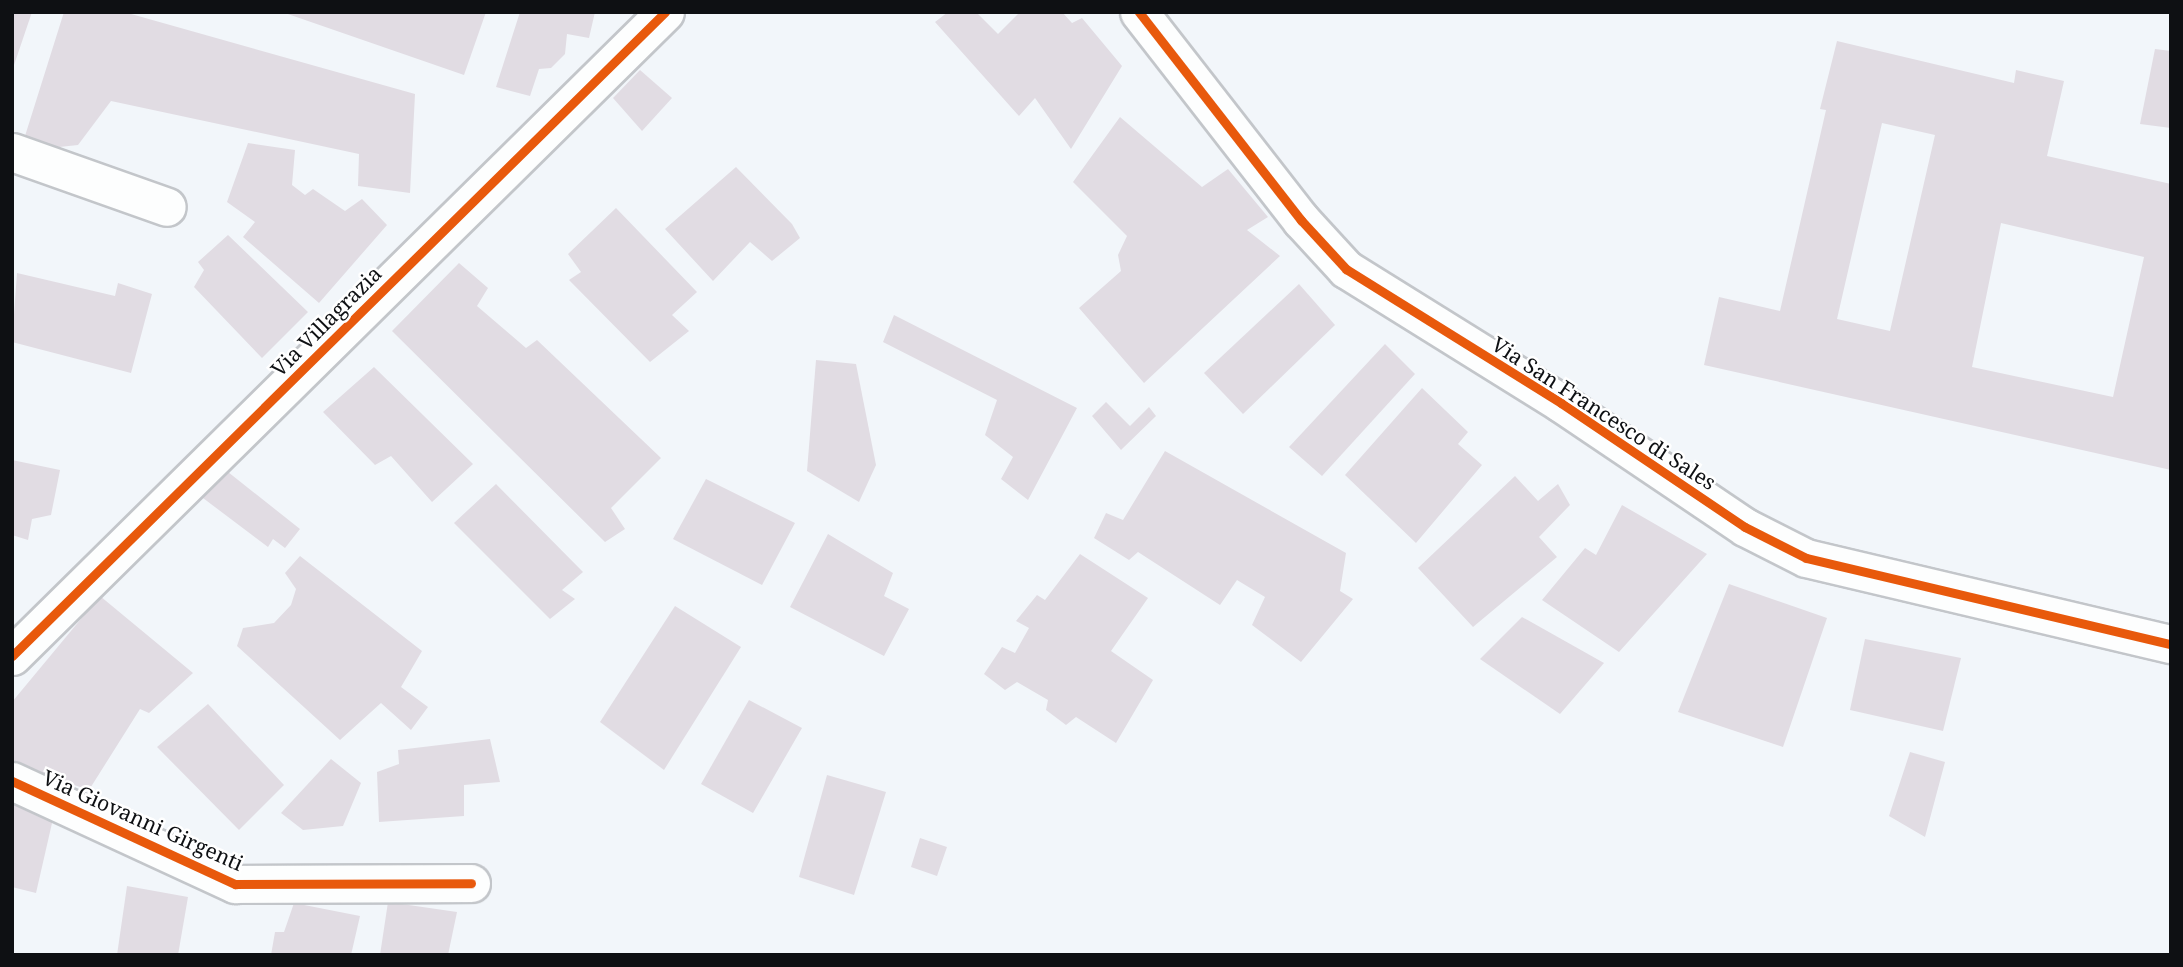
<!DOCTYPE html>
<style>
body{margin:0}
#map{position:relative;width:2183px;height:967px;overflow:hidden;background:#f2f6fa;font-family:"Noto Serif",serif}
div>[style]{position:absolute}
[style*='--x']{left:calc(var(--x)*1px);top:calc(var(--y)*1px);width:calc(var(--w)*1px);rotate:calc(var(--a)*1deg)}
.building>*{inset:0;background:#e1dce3}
.roads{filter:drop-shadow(2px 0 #c3c6ca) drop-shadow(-2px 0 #c3c6ca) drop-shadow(0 2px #c3c6ca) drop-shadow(0 -2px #c3c6ca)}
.street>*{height:37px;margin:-18.5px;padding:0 18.5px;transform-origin:18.5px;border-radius:18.5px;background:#fdfefe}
.cycleway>*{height:9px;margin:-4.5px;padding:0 4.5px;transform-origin:4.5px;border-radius:4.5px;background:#e8590c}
span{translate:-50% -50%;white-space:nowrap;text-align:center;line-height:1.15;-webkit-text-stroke:5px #fff;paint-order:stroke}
.street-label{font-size:21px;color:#0e1013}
.frame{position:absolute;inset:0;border:14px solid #0e1013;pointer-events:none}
</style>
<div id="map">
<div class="building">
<div style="clip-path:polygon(12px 12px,32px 12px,13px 68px,12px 68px)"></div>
<div style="clip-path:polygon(64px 12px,124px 12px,415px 94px,410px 193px,358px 186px,359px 154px,111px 101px,78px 145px,50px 148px,25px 136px)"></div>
<div style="clip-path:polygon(282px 12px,486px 12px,464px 75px)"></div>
<div style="clip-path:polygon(520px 12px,595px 12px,589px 38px,567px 34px,565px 54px,551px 68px,539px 69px,530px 96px,496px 87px)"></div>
<div style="clip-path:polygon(948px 12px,976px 12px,998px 34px,1020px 12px,1062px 12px,1072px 23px,1082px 18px,1122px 66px,1071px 149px,1035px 98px,1019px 116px,935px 22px)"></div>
<div style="clip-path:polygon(evenodd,1837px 41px,2014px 83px,2016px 70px,2064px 81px,2047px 156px,2171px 184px,2171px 470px,1704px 365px,1719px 297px,1780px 311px,1826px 110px,1820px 109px,1837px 41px,1882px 123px,1935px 135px,1890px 331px,1837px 319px,1882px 123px,1837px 41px,2001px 223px,2144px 257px,2113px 397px,1972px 367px,2001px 223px)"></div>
<div style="clip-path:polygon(2155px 49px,2171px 51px,2171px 128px,2140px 124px)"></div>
<div style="clip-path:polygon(640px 70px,672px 98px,642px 131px,613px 98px)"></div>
<div style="clip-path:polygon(1120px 117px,1202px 187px,1228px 169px,1268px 217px,1247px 230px,1280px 256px,1144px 383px,1079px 308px,1121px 271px,1118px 255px,1127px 236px,1073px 182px)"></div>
<div style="clip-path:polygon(248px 143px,295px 150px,292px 185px,305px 195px,313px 189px,345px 211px,362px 199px,387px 225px,319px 303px,243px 237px,255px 222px,227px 202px)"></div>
<div style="clip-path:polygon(736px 167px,792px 224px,800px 238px,772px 261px,750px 242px,713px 281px,665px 229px)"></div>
<div style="clip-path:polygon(616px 208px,697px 292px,672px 315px,689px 331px,650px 362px,569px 280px,581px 272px,568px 254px)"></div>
<div style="clip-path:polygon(228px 235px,308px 312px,262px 358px,194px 287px,204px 270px,198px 262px)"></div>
<div style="clip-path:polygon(459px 263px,488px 288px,477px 306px,526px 348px,537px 340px,661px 458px,611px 508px,625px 529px,605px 542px,392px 331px)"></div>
<div style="clip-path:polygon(17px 273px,115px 296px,118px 283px,152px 294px,131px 373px,12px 342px)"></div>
<div style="clip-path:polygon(1299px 284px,1335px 325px,1243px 414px,1204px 373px)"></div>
<div style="clip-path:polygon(894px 315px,1077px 408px,1028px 500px,1001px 479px,1013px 457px,985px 435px,997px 400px,883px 342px)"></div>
<div style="clip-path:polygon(1385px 344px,1415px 374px,1322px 476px,1289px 447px)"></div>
<div style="clip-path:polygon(816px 360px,856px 364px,876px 465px,859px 502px,807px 471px)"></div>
<div style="clip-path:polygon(374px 367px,473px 464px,432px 502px,391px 456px,375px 465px,323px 412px)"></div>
<div style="clip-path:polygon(1422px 388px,1468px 432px,1458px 444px,1482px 465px,1416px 543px,1345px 475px)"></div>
<div style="clip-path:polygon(1106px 402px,1130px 426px,1149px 407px,1156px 416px,1121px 450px,1092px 416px)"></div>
<div style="clip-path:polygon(1165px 451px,1346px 553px,1340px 591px,1353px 599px,1301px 662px,1252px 625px,1265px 597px,1237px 580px,1220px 605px,1138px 552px,1129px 560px,1094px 538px,1106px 513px,1123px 520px)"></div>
<div style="clip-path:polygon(12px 460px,60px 470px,51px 515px,32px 519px,28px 540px,12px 535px)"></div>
<div style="clip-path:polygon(223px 468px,300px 529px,285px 548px,273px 539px,268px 547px,199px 495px)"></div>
<div style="clip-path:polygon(1515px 476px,1538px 501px,1558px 484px,1570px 505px,1539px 537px,1557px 557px,1473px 627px,1418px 568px)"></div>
<div style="clip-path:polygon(706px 479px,795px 523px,762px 585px,673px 539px)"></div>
<div style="clip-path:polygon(496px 484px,583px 572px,562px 590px,575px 599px,550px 619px,454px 523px)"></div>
<div style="clip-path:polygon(1622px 505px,1707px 554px,1619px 652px,1542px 600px,1585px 548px,1596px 555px)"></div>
<div style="clip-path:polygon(828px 534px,893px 573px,884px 596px,909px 609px,884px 656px,790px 607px)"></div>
<div style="clip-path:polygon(1080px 554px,1148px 598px,1111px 651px,1153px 680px,1116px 743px,1076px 717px,1066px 725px,1046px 710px,1048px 700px,1017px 682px,1005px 690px,984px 674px,1002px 647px,1015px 653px,1029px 628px,1016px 621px,1037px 595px,1045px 600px)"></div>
<div style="clip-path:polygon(300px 556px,422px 651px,401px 687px,428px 707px,411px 730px,381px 703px,340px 740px,237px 646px,243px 628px,274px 623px,291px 605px,296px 589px,285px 573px)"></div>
<div style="clip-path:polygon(1729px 584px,1827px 618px,1783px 747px,1678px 712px)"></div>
<div style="clip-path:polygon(100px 596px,193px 673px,149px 713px,140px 709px,89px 790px,12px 764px,12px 702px)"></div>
<div style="clip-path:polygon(675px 606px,741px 647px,664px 770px,600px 722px)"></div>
<div style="clip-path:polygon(1522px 617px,1604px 663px,1560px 714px,1480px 659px)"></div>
<div style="clip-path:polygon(1865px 639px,1961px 658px,1943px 731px,1850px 710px)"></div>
<div style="clip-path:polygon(749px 700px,802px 728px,753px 813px,701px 784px)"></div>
<div style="clip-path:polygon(208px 704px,284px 785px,239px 830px,157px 747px)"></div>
<div style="clip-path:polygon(490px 739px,500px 782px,464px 785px,464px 816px,379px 822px,377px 772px,399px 764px,398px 750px)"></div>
<div style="clip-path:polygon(1910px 752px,1945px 762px,1925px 837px,1889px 816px)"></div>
<div style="clip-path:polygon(331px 759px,361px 783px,343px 826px,303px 830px,281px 813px)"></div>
<div style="clip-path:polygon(827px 775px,886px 792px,854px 895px,799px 877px)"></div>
<div style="clip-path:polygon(12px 801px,55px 810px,36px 893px,12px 887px)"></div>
<div style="clip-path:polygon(920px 838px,947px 847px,937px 876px,911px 867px)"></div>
<div style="clip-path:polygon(127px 886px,188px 897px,178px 955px,117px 955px)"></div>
<div style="clip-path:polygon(388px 902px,457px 912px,448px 955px,380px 955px)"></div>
<div style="clip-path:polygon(294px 903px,360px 916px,351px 955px,271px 955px,275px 932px,284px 932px)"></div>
</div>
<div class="roads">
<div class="street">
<div style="--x:1139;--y:12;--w:264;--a:52.1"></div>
<div style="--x:1301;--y:220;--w:67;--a:47.4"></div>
<div style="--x:1346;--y:269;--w:253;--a:31.9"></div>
<div style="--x:1561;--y:403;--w:222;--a:34"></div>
<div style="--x:1745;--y:527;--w:68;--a:26.9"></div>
<div style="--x:1806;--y:558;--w:375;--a:13.3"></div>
<div style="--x:12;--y:152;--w:164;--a:19.5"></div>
<div style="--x:12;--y:656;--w:917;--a:-44.6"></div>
<div style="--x:12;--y:781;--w:246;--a:24.8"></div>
<div style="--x:235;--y:884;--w:236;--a:-0.2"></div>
</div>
</div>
<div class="cycleway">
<div style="--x:1139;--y:12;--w:264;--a:52.1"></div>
<div style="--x:1301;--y:220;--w:67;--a:47.4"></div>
<div style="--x:1346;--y:269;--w:253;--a:31.9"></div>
<div style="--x:1561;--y:403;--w:222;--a:34"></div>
<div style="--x:1745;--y:527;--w:68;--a:26.9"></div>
<div style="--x:1806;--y:558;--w:375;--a:13.3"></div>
<div style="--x:12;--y:656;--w:917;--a:-44.6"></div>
<div style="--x:12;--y:781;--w:246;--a:24.8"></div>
<div style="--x:235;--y:884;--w:236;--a:-0.2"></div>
</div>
<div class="street-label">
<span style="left:326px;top:321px;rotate:-45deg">Via Villagrazia</span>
<span style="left:1604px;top:413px;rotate:33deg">Via San Francesco di Sales</span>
<span style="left:143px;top:820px;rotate:24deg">Via Giovanni Girgenti</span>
</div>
<div class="frame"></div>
</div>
